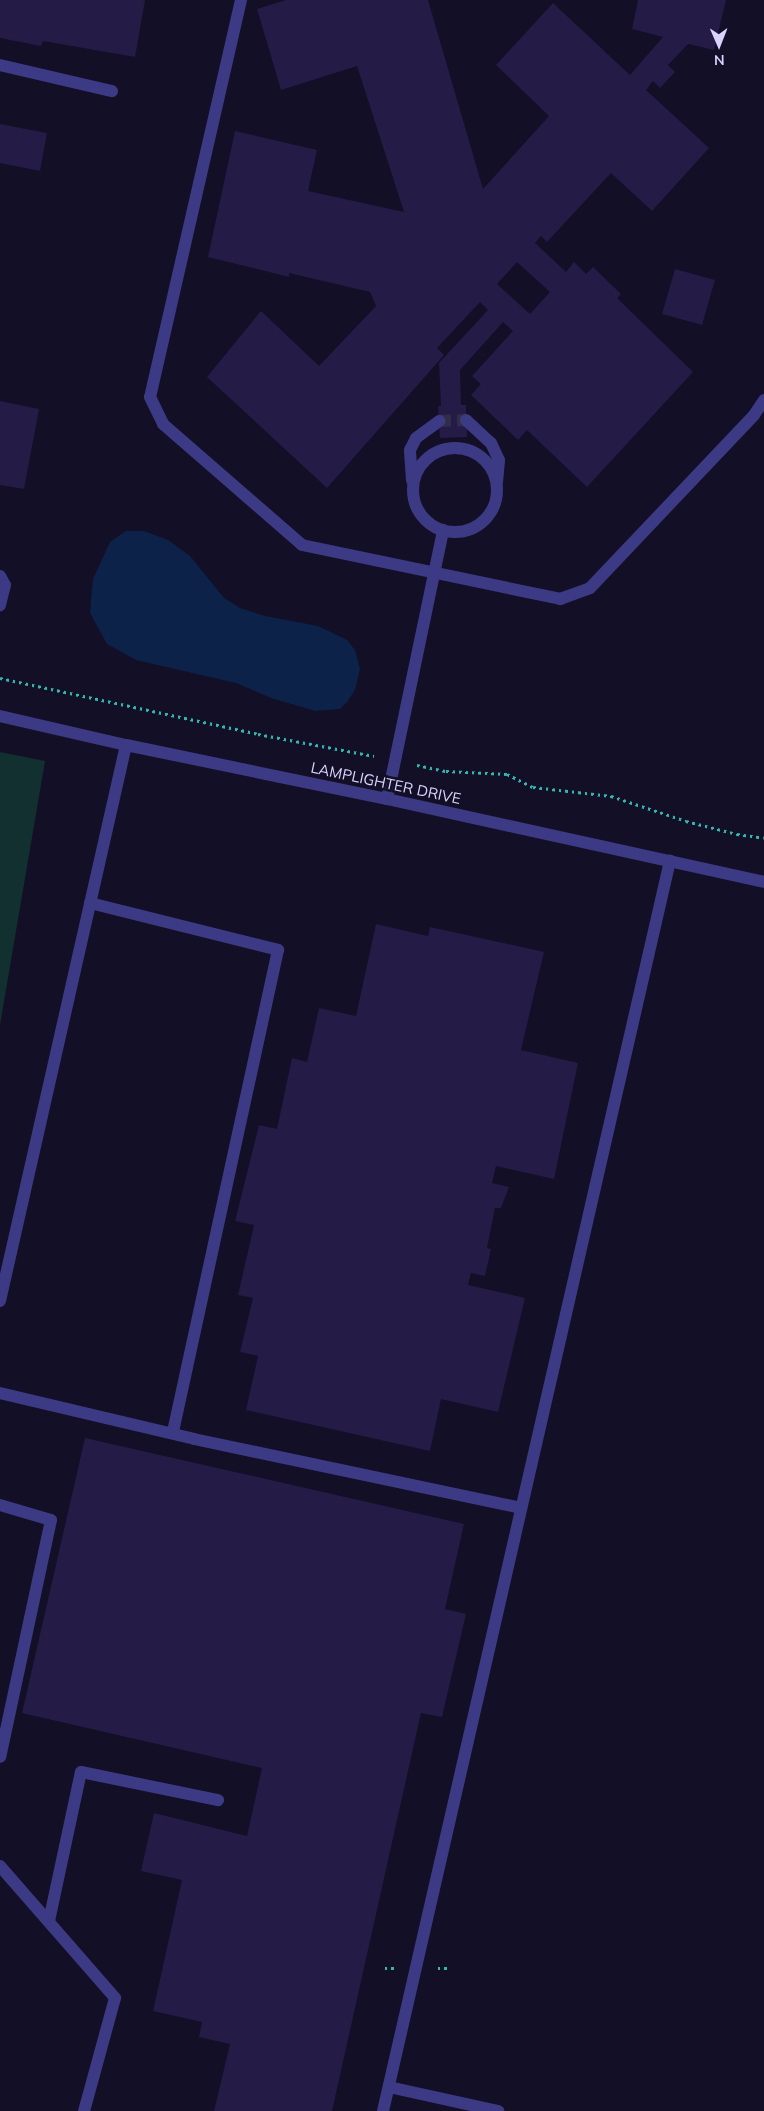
<!DOCTYPE html>
<style>
body{margin:0}
#map{position:relative;width:764px;height:2111px;overflow:hidden;background:#130f26;font-family:Mulish,sans-serif}
div>[style]{position:absolute}
[style*='--x']{left:calc(var(--x)*1px);top:calc(var(--y)*1px);width:calc(var(--w)*1px);rotate:calc(var(--a)*1deg)}
.green>*{inset:0;background:#12302f}
.water>*{inset:0;background:#0c2248}
.building>*{inset:0;background:#241b47}
.minor-tunnel>*{height:12px;margin-top:-6px;transform-origin:0;background:repeating-linear-gradient(90deg,#312d47 0 12px,transparent 0 18px)}
.path>*{height:3px;margin-top:-1.5px;transform-origin:0;background:repeating-linear-gradient(90deg,#2fb8b0 0 2.5px,transparent 0 6.5px)}
.minor>*{height:12px;margin:-6px;padding:0 6px;transform-origin:6px;border-radius:6px;background:#3d3a85}
.minor>.ring{margin:-6px;padding:0;box-sizing:content-box;background:none;border:12px solid #3d3a85;border-radius:50%}
span{translate:-50% -50%;white-space:nowrap;text-align:center;line-height:1.15;-webkit-text-stroke:5px #130f26;paint-order:stroke}
.street-label{font-size:15px;color:#d9d4ff}
.north{position:absolute;left:694px;top:20px;width:50px;height:50px;-webkit-text-stroke:4px #130f26;paint-order:stroke;rotate:179deg;font-size:14px;font-weight:700;line-height:20px;text-align:center;color:#d9d4ff}
.north::after{content:'';display:block;margin:auto;width:18px;height:22px;background:#d9d4ff;clip-path:polygon(50% 0,100% 100%,50% 72%,0 100%)}
</style>
<div id="map">
<div class="green">
<div style="clip-path:polygon(0 752px,45px 761px,0 1025px)"></div>
</div>
<div class="water">
<div style="clip-path:polygon(126px 531px,144px 531px,168px 540px,190px 556px,224px 598px,240px 608px,265px 616px,318px 626px,347px 640px,355px 650px,360px 669px,355px 690px,347px 702px,340px 709px,315px 711px,271px 698px,236px 683px,136px 660px,107px 644px,90px 613px,93px 579px,110px 542px)"></div>
</div>
<div class="building">
<div style="clip-path:polygon(0 0,145px 0,135px 57px,43px 41px,41px 46px,0 38px)"></div>
<div style="clip-path:polygon(evenodd,286px 0,428px 0,483px 189px,549px 116px,496px 65px,553px 3px,630px 75px,663px 37px,632px 29px,638px 0,726px 0,714px 50px,688px 44px,668px 65px,675px 72px,660px 88px,653px 81px,646px 90px,709px 148px,652px 211px,611px 173px,547px 242px,541px 236px,535px 243px,566px 272px,574px 262px,586px 274px,593px 267px,621px 294px,617px 298px,693px 372px,587px 487px,527px 430px,518px 440px,471px 395px,481px 384px,472px 376px,513px 331px,503px 322px,460px 370px,461px 405px,466px 405px,467px 437px,440px 438px,438px 406px,441px 406px,439px 363px,488px 310px,480px 302px,437px 348px,444px 355px,327px 488px,207px 377px,261px 311px,319px 366px,376px 306px,370px 292px,289px 273px,289px 277px,208px 257px,235px 131px,317px 150px,308px 191px,404px 212px,357px 66px,281px 90px,257px 9px,286px 0,517px 262px,550px 292px,530px 314px,497px 284px,517px 262px)"></div>
<div style="clip-path:polygon(0 124px,47px 133px,40px 171px,0 163px)"></div>
<div style="clip-path:polygon(675px 269px,715px 280px,702px 325px,662px 314px)"></div>
<div style="clip-path:polygon(0 401px,39px 409px,24px 489px,0 485px)"></div>
<div style="clip-path:polygon(376px 924px,428px 936px,430px 927px,544px 952px,521px 1050px,578px 1063px,554px 1179px,496px 1166px,492px 1183px,509px 1187px,501px 1208px,495px 1208px,487px 1248px,491px 1249px,485px 1276px,471px 1273px,468px 1285px,525px 1298px,498px 1412px,441px 1399px,430px 1451px,246px 1410px,258px 1356px,240px 1352px,253px 1298px,238px 1295px,254px 1225px,235px 1221px,259px 1125px,277px 1129px,292px 1058px,307px 1062px,319px 1008px,356px 1016px)"></div>
<div style="clip-path:polygon(85px 1438px,464px 1524px,445px 1609px,466px 1614px,442px 1717px,421px 1713px,332px 2111px,214px 2111px,230px 2044px,199px 2037px,202px 2022px,153px 2011px,182px 1880px,141px 1871px,154px 1813px,247px 1836px,262px 1768px,22px 1713px)"></div>
</div>
<div class="minor-tunnel">
<div style="--x:439;--y:421;--w:27;--a:-2"></div>
</div>
<div class="path">
<div style="--x:0;--y:678;--w:264;--a:12.2"></div>
<div style="--x:258;--y:734;--w:118;--a:10.7"></div>
<div style="--x:417;--y:765;--w:30;--a:12"></div>
<div style="--x:446;--y:771;--w:61;--a:2.8"></div>
<div style="--x:507;--y:774;--w:29;--a:27"></div>
<div style="--x:533;--y:787;--w:79;--a:6.6"></div>
<div style="--x:611;--y:796;--w:79;--a:18.4"></div>
<div style="--x:686;--y:821;--w:53;--a:14.3"></div>
<div style="--x:737;--y:834;--w:27;--a:8"></div>
<div style="--x:385;--y:1968;--w:9;--a:0"></div>
<div style="--x:438;--y:1968;--w:11;--a:0"></div>
</div>
<div class="minor">
<div style="--x:241;--y:0;--w:407;--a:102.9"></div>
<div style="--x:150;--y:397;--w:30;--a:64"></div>
<div style="--x:163;--y:424;--w:184;--a:41"></div>
<div style="--x:302;--y:545;--w:264;--a:11.8"></div>
<div style="--x:560;--y:599;--w:32;--a:-20"></div>
<div style="--x:590;--y:588;--w:238;--a:-46.5"></div>
<div style="--x:754;--y:415;--w:18;--a:-56"></div>
<div style="--x:0;--y:65;--w:115;--a:13.1"></div>
<div style="--x:466;--y:420;--w:34;--a:43"></div>
<div style="--x:491;--y:443;--w:19;--a:65"></div>
<div style="--x:499;--y:460;--w:21;--a:95"></div>
<div class="ring" style="left:413px;top:448px;width:72px;height:72px"></div>
<div style="--x:412;--y:480;--w:30;--a:-94"></div>
<div style="--x:410;--y:450;--w:13;--a:-63"></div>
<div style="--x:416;--y:438;--w:29;--a:-36"></div>
<div style="--x:0;--y:576;--w:10;--a:61"></div>
<div style="--x:5;--y:585;--w:21;--a:104"></div>
<div style="--x:0;--y:716;--w:129;--a:13"></div>
<div style="--x:126;--y:745;--w:267;--a:11.7"></div>
<div style="--x:387;--y:799;--w:386;--a:12.4"></div>
<div style="--x:387;--y:799;--w:275;--a:-78.2"></div>
<div style="--x:90;--y:903;--w:194;--a:14"></div>
<div style="--x:278;--y:950;--w:494;--a:102.3"></div>
<div style="--x:0;--y:1301;--w:570;--a:-77.23"></div>
<div style="--x:0;--y:1393;--w:199;--a:13.3"></div>
<div style="--x:194;--y:1439;--w:334;--a:11.9"></div>
<div style="--x:0;--y:1505;--w:53;--a:16.4"></div>
<div style="--x:51;--y:1520;--w:242;--a:102.1"></div>
<div style="--x:0;--y:1866;--w:175;--a:48.9"></div>
<div style="--x:115;--y:1998;--w:117;--a:105.3"></div>
<div style="--x:49;--y:1921;--w:152;--a:-77.9"></div>
<div style="--x:81;--y:1772;--w:140;--a:11.6"></div>
<div style="--x:389;--y:2087;--w:112;--a:12.4"></div>
<div style="--x:383;--y:2111;--w:1283;--a:-77.07"></div>
</div>
<div class="street-label">
<span style="left:386px;top:783px;rotate:12deg">LAMPLIGHTER DRIVE</span>
</div>
<div class="north">N</div>
</div>
